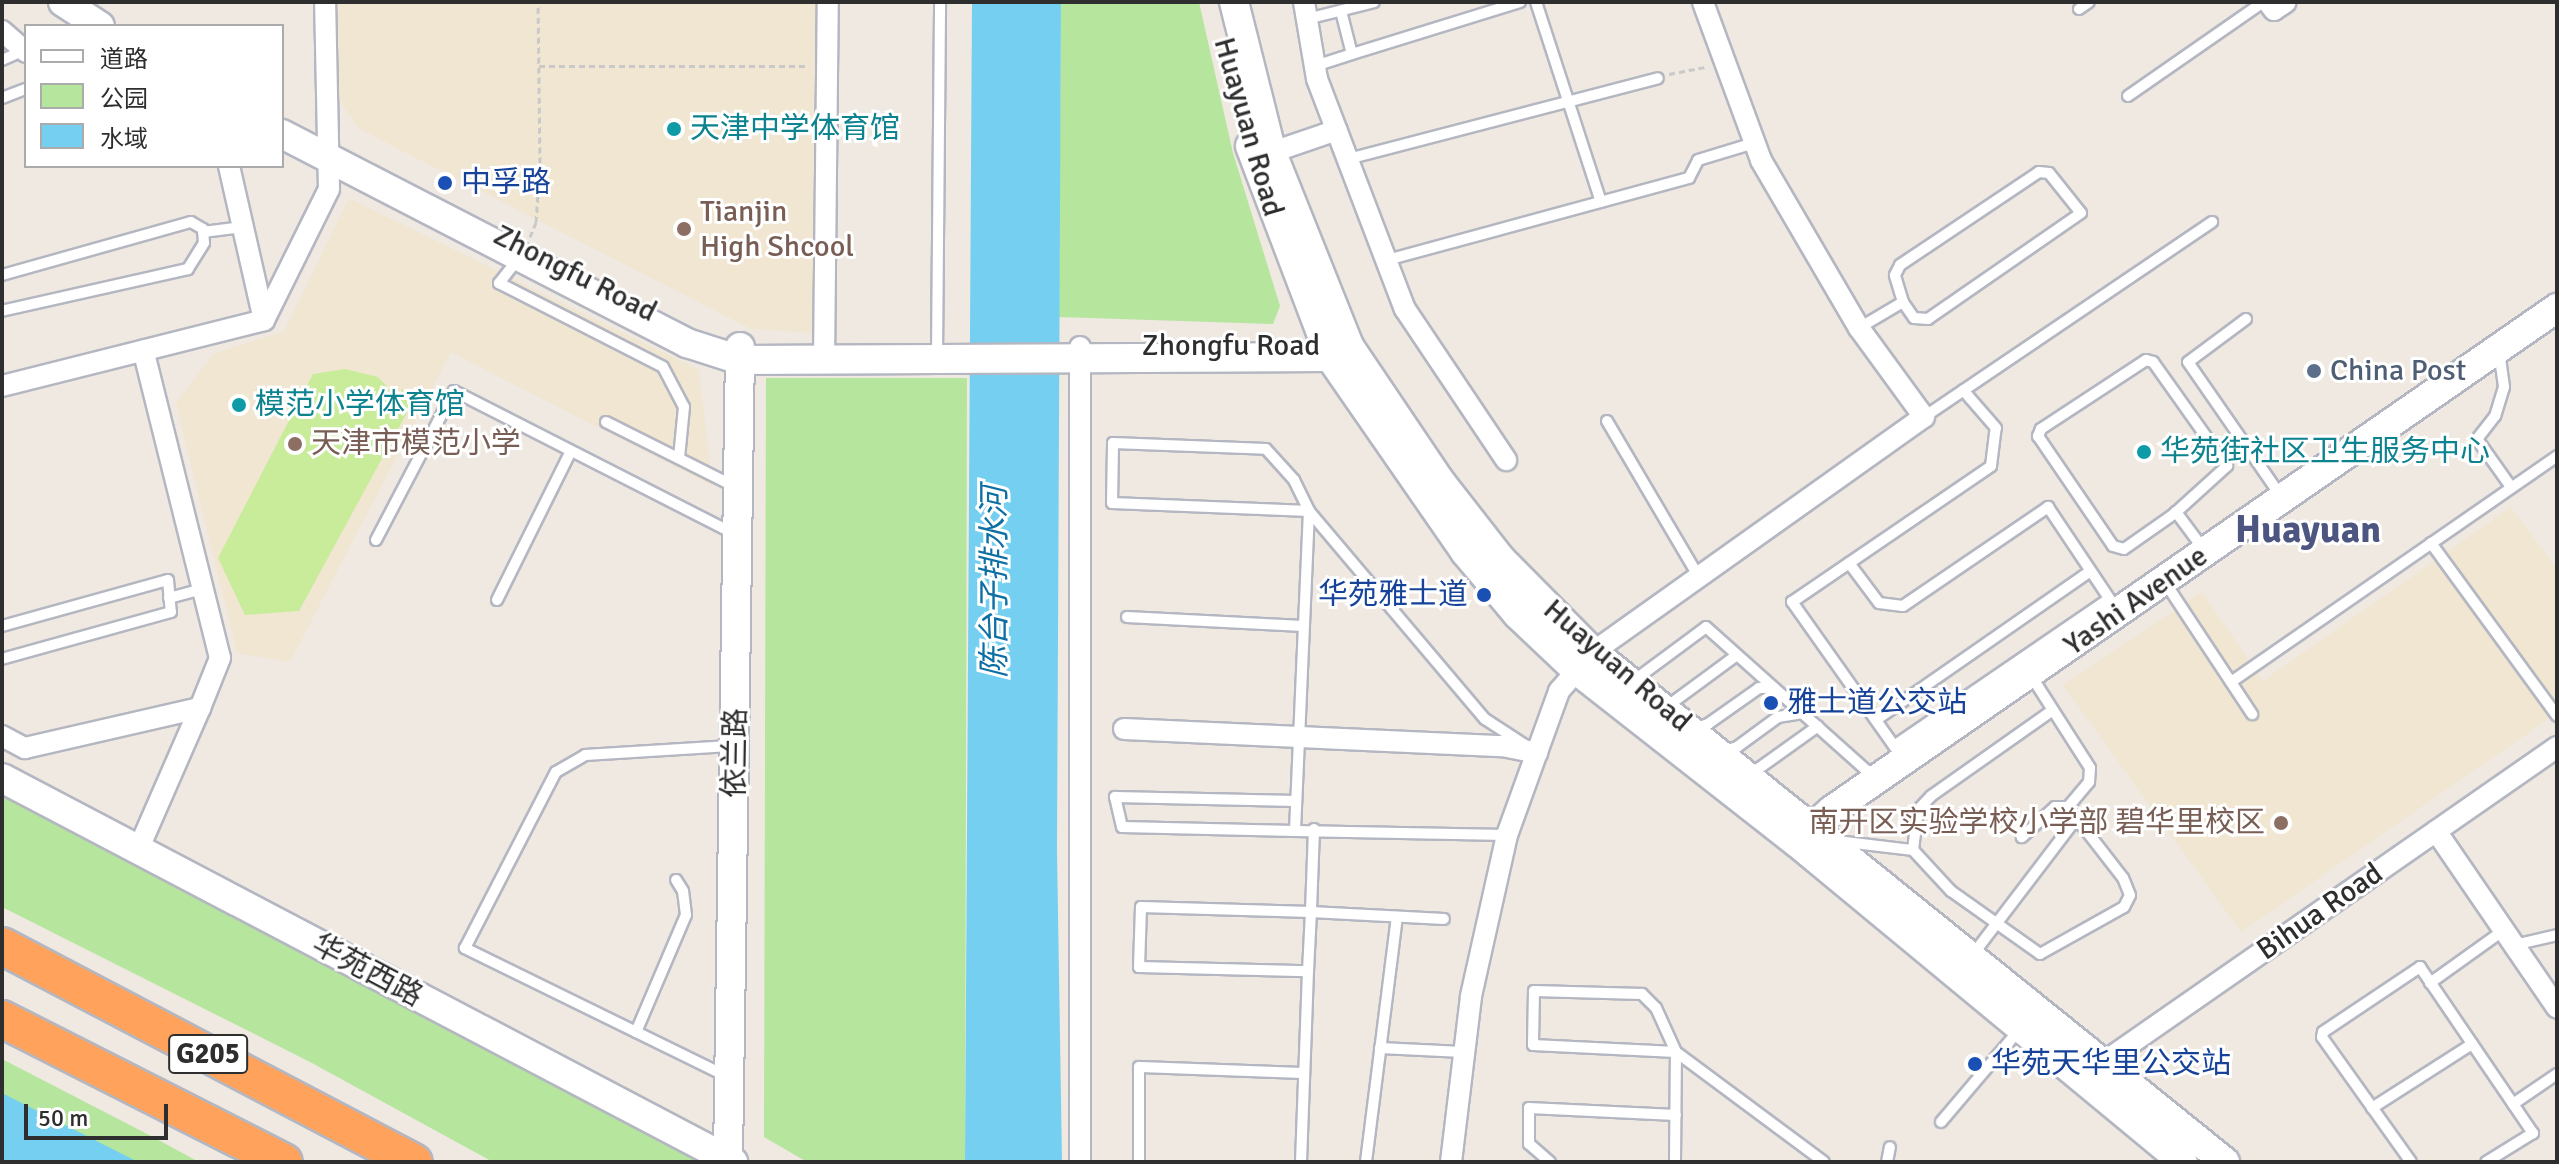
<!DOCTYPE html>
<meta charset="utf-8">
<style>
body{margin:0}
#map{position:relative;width:2559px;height:1164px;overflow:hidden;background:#efe9e1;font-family:Signika,"Noto Sans SC",sans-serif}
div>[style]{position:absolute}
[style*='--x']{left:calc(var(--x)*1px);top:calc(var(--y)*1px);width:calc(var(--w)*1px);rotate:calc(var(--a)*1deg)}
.education>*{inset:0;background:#f0e6d1}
.green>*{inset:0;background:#b6e59e}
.pitch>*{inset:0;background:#c9ec9a}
.water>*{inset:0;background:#75cff0}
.path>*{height:3px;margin-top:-1.5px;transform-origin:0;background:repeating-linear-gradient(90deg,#c9c9c9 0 6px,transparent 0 10px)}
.roads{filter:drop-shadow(2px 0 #b4b7c1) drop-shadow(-2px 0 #b4b7c1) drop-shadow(0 2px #b4b7c1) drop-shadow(0 -2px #b4b7c1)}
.lane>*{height:10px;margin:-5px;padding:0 5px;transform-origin:5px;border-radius:5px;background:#fff}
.street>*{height:20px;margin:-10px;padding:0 10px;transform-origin:10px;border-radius:10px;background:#fff}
.secondary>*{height:28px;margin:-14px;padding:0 14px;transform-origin:14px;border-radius:14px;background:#fff}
.highway>*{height:36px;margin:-18px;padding:0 18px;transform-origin:18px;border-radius:18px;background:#ffa35c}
.dots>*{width:22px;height:22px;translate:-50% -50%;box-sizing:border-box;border:4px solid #fff;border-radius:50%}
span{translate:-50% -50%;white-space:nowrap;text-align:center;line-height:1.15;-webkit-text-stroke:6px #fff;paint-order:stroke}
.shield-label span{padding:2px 6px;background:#fff;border:2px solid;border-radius:6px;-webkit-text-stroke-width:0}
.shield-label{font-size:28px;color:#2e2e2e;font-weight:700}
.street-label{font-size:30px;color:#2e2e2e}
.culture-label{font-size:30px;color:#0d838f}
.left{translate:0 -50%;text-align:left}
.transit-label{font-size:30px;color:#164399}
.right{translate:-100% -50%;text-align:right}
.education-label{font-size:30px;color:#785e54}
.service-label{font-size:30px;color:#4e5e75}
.water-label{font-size:32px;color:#0d6fa3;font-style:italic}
.district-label{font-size:38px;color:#4d5680;font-weight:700}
.frame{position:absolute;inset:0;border:4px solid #2e2e2e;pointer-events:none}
.legend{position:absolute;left:24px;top:24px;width:260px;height:144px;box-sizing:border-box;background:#fff;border:2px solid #ababab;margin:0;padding:10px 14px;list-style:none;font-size:24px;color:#2e2e2e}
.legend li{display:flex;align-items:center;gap:16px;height:40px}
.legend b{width:40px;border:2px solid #ababab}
.scale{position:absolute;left:24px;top:1104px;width:144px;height:36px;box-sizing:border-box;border:4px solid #2e2e2e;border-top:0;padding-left:10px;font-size:24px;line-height:28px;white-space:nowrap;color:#2e2e2e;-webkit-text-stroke:6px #fff;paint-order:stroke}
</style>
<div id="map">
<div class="education">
<div style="clip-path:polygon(337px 2px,815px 2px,814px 333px,751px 329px,358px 128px,339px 100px)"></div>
<div style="clip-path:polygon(349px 198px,699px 370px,712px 486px,451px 352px,290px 662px,237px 653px,176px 403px,213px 354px,284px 331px)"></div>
<div style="clip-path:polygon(2511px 507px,2557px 569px,2557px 713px,2241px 932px,2063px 685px,2202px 592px,2263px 681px)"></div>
</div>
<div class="green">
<div style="clip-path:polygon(1061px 2px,1199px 2px,1233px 153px,1280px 306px,1273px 324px,1059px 317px)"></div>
<div style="clip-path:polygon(766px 378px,967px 378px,965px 1162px,807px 1162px,764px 1137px)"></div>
<div style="clip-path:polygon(2px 791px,705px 1162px,493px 1162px,310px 1062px,2px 907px)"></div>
<div style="clip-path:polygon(2px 1059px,151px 1136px,199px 1162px,2px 1162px)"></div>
</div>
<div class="pitch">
<div style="clip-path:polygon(345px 369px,378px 377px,398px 398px,402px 389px,416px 396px,299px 611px,245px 615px,218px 558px,313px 374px)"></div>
</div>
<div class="water">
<div style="clip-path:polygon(972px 2px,1061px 2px,1057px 850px,1062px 1162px,965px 1162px)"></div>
<div style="clip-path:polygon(2px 1093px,138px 1162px,2px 1162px)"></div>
</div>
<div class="path">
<div style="--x:539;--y:66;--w:268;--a:0"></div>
<div style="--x:1669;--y:74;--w:37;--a:-11"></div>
<div style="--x:530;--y:237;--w:16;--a:-68"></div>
<div style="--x:536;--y:222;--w:59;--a:-86.1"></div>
<div style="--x:540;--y:163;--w:161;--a:-90.7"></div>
</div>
<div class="roads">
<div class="lane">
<div style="--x:1536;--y:2;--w:210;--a:72"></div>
<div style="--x:2079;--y:9;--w:12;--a:-35"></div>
<div style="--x:1341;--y:11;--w:44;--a:75.7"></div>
<div style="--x:1352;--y:54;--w:176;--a:-17.2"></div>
<div style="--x:1307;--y:19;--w:69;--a:-14.2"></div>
<div style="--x:2;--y:60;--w:24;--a:-24"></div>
<div style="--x:1315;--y:66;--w:39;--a:-18"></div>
<div style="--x:2128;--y:96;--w:165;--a:-34.8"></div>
<div style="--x:2;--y:98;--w:26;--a:-21"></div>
<div style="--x:1348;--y:159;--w:320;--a:-14.6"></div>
<div style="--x:203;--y:232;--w:40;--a:-7.1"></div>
<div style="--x:518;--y:259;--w:31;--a:128"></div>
<div style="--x:499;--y:283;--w:184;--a:27.1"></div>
<div style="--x:663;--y:367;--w:45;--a:62.3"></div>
<div style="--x:684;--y:407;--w:51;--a:95.6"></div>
<div style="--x:1387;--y:260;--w:313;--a:-15.2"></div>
<div style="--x:1689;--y:178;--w:20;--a:-63"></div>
<div style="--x:1698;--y:160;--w:59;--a:-16.9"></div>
<div style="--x:2;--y:275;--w:196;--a:-15.7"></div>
<div style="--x:191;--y:222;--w:14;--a:30"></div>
<div style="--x:203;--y:229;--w:14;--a:86"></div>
<div style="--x:204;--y:243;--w:31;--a:122"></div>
<div style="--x:188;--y:269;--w:191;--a:167.3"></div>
<div style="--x:2246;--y:319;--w:72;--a:143.4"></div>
<div style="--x:2188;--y:362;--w:165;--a:55.3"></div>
<div style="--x:1859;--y:328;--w:51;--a:-30.6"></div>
<div style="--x:1903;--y:302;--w:28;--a:-107"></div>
<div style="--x:1895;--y:275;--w:11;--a:-63"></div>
<div style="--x:1900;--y:265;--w:167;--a:-33.8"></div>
<div style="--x:2039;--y:172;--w:10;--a:6"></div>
<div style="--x:2049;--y:173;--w:51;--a:51.3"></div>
<div style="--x:2081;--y:213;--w:186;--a:145.3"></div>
<div style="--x:1928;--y:319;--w:14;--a:-176"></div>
<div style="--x:1914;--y:318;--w:19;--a:-125"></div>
<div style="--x:2499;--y:351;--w:36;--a:82"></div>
<div style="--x:2504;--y:387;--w:30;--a:107"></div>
<div style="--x:2495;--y:416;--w:29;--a:128"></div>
<div style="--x:2477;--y:439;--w:59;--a:54.7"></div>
<div style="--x:937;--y:355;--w:353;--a:-89.5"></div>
<div style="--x:1924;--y:417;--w:348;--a:-34.1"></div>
<div style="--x:1607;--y:421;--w:181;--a:59.5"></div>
<div style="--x:606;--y:422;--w:145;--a:26.6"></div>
<div style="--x:1113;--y:443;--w:153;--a:2.2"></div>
<div style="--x:1266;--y:449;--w:42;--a:47.9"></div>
<div style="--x:1294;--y:480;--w:34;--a:64"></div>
<div style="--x:1309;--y:511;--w:197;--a:-177.7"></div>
<div style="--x:1112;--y:503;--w:60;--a:-89"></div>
<div style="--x:2174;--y:514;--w:72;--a:-42.2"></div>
<div style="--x:2227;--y:466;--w:128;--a:-125.4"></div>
<div style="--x:2153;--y:362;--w:7;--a:-164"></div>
<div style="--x:2146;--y:360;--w:126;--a:146.7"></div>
<div style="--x:2041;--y:429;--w:8;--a:113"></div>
<div style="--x:2038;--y:436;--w:133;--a:55.7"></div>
<div style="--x:2113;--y:546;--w:11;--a:15"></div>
<div style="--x:2124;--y:549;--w:61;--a:-35"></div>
<div style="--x:2174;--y:514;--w:3;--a:-45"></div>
<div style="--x:2176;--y:512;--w:49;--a:53.4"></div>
<div style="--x:376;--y:540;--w:168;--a:-62.4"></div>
<div style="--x:454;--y:391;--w:313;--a:27"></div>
<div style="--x:2431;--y:543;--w:214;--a:53.9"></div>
<div style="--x:1849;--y:563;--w:50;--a:53.1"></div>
<div style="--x:1879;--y:603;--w:24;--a:7"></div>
<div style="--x:1903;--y:606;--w:176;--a:-34.3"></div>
<div style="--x:2048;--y:507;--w:124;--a:56.2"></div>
<div style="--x:2170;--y:590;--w:149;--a:56.5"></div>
<div style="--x:169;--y:598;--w:35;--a:-15"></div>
<div style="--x:497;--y:600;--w:166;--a:-63.6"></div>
<div style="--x:1127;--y:617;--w:176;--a:2.9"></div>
<div style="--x:2;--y:626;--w:172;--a:-15.5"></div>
<div style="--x:168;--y:580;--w:32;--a:85"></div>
<div style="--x:171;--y:612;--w:175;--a:164.5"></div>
<div style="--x:1632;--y:682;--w:92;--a:-36.6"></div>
<div style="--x:1706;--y:627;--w:215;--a:41.8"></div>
<div style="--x:1866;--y:770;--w:13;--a:67"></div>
<div style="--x:2231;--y:682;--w:397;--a:-34.7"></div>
<div style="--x:2037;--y:685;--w:98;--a:57.4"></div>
<div style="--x:2090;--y:768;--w:14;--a:94"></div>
<div style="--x:2089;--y:782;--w:33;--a:130"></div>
<div style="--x:1665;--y:708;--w:89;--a:-36.4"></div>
<div style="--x:1876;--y:720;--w:261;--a:-34.8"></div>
<div style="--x:1693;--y:729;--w:16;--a:-18"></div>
<div style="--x:1708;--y:724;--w:62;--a:-35.2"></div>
<div style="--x:1759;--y:688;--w:15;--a:0"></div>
<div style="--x:1894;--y:746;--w:260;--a:-34.4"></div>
<div style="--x:1724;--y:751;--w:14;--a:-17"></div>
<div style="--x:1737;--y:747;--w:51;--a:-36.2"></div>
<div style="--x:1778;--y:717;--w:25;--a:-9"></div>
<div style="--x:1904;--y:760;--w:194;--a:-125.3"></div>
<div style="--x:1792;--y:602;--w:241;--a:-34.3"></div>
<div style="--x:1991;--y:466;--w:38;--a:-83"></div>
<div style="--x:1996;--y:428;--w:50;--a:-131"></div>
<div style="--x:1751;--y:774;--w:82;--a:-35.6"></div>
<div style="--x:1314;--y:829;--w:83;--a:92.1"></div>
<div style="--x:1311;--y:912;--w:133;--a:3"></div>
<div style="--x:1295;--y:831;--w:173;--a:-178.7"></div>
<div style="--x:1122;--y:827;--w:31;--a:-103"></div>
<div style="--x:1115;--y:797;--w:181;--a:1.3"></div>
<div style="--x:1507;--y:835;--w:212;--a:-178.9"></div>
<div style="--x:1295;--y:831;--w:320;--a:-87.5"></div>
<div style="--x:1309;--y:511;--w:272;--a:49.8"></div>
<div style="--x:1485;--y:719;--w:48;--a:33"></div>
<div style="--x:1837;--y:841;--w:77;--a:6.8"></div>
<div style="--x:1913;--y:850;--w:56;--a:47.2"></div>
<div style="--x:1951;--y:891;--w:109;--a:35.3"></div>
<div style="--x:2040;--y:954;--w:96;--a:-29.2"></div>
<div style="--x:2124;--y:907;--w:13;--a:-63"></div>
<div style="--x:2130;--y:895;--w:18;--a:-112"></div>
<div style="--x:2123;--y:878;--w:90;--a:-127.8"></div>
<div style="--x:2068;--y:807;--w:13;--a:180"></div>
<div style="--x:2055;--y:807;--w:45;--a:137.7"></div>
<div style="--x:1913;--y:850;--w:40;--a:-82.9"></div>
<div style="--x:1918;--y:810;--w:19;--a:-47"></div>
<div style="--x:1931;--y:796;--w:149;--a:-35.2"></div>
<div style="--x:2514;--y:945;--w:44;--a:-13.1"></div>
<div style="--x:1971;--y:957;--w:175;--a:-52.7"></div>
<div style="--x:2430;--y:983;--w:91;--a:-35.6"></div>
<div style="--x:636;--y:1032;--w:127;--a:-66.9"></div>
<div style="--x:686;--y:915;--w:24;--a:-97"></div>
<div style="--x:683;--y:891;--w:13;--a:-122"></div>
<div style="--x:1380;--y:1048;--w:83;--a:2.8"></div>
<div style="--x:726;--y:1076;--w:291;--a:-153.9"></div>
<div style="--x:465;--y:948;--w:198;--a:-62.7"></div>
<div style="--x:556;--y:772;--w:34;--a:-30"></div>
<div style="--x:585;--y:755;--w:145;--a:-3.6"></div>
<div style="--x:2513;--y:1104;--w:53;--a:-34.3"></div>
<div style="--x:2372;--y:1108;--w:119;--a:-32.6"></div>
<div style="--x:1941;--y:1122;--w:122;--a:-49.7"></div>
<div style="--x:1139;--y:1162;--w:95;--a:-90"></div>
<div style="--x:1139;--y:1067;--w:165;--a:2.1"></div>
<div style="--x:1301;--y:1162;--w:191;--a:-87.9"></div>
<div style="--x:1308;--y:971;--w:59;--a:-87.1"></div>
<div style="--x:1311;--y:912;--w:170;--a:-178.3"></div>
<div style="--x:1141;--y:907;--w:60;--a:91.9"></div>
<div style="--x:1139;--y:967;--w:169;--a:1.4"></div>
<div style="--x:1366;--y:1162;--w:247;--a:-82.8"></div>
<div style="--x:1550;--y:1162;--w:28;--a:-139"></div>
<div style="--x:1529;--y:1144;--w:36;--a:-90"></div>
<div style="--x:1529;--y:1108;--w:147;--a:2.7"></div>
<div style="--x:1675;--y:1162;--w:110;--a:-89.5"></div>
<div style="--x:1676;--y:1052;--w:48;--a:-114.4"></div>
<div style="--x:1656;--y:1008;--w:20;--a:-135"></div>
<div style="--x:1642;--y:994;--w:108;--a:-178.4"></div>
<div style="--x:1534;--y:991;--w:54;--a:91.1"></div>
<div style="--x:1533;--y:1045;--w:143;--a:2.8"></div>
<div style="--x:1676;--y:1052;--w:184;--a:36.6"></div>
<div style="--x:1887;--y:1162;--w:15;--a:-79"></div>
<div style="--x:2411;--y:1162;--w:153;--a:-125.5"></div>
<div style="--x:2322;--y:1037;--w:5;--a:-79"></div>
<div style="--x:2323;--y:1032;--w:117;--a:-33.8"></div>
<div style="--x:2420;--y:967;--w:201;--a:55.8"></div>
<div style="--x:2533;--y:1133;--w:55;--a:148.3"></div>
</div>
<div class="street">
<div style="--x:1304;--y:2;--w:78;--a:80.4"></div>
<div style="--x:1317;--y:79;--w:246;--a:69.1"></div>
<div style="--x:1405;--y:309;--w:182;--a:56.2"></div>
<div style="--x:2268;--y:2;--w:10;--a:53"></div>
<div style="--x:2274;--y:10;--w:14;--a:-34"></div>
<div style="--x:2;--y:31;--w:32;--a:41"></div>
<div style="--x:1261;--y:156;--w:80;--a:-18.9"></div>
<div style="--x:229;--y:166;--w:158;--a:77.2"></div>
<div style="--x:1080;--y:347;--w:815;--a:90"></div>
<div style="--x:824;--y:362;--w:360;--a:-89.4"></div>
<div style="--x:2;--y:386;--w:270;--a:-14.1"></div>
<div style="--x:264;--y:320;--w:146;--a:-63.6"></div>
<div style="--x:329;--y:189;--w:187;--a:-91.2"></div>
<div style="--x:1124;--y:729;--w:378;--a:2.6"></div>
<div style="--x:1502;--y:746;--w:36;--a:11"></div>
<div style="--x:2;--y:736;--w:26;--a:28"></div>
<div style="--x:25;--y:748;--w:180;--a:-12.9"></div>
<div style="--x:200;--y:708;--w:54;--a:-68.2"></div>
<div style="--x:220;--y:658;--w:317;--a:-104"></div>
<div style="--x:2436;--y:831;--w:214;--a:55.6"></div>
<div style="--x:138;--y:850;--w:155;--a:-66.4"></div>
<div style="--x:2094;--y:1069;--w:564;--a:-34.82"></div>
<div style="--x:1451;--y:1162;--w:167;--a:-83.1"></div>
<div style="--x:1471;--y:996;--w:165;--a:-77.4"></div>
<div style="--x:1507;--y:835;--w:153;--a:-70.1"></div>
<div style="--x:1559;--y:691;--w:52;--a:-48.9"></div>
<div style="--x:1593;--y:652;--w:406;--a:-35.4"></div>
<div style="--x:1924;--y:417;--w:110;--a:-126.1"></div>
<div style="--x:1859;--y:328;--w:194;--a:-120.3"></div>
<div style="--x:1761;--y:160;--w:168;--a:-110.2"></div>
</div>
<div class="secondary">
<div style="--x:63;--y:2;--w:44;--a:33"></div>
<div style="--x:1234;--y:2;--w:156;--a:75.9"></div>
<div style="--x:1272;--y:153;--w:208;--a:68.2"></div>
<div style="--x:1349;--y:346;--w:163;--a:56"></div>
<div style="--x:1440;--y:481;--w:99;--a:52"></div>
<div style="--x:1501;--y:559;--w:131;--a:45.3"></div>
<div style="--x:1593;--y:652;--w:812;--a:38.9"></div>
<div style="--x:282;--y:134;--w:456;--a:27.3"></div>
<div style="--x:687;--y:343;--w:56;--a:17.8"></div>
<div style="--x:740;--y:360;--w:590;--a:-0.29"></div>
<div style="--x:1330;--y:357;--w:17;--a:-31"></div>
<div style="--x:1250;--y:146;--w:226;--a:69.2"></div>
<div style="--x:1330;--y:357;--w:237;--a:55.3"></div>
<div style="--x:1465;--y:552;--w:81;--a:50"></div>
<div style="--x:1517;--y:614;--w:79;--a:43.5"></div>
<div style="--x:1574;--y:668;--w:282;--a:38.1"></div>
<div style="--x:1796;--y:842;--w:502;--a:39.59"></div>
<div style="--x:2;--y:778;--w:826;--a:27.71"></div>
<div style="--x:1798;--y:840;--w:45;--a:-41.4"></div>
<div style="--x:1832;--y:810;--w:882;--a:-34.7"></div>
<div style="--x:728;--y:1159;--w:812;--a:-89.15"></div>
</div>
<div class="highway">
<div style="--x:2;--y:946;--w:465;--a:27.7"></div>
<div style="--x:2;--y:1019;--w:316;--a:26.9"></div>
</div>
</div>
<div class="dots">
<div style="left:674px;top:129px;background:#0f9aa8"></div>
<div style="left:445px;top:183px;background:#1a4fb4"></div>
<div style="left:684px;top:229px;background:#8d6e63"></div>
<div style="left:2314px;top:371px;background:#5c6f8a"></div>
<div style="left:239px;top:405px;background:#0f9aa8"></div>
<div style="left:295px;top:444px;background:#8d6e63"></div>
<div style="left:2144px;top:452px;background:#0f9aa8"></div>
<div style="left:1484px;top:595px;background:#1a4fb4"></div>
<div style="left:1771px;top:703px;background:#1a4fb4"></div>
<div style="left:2281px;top:823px;background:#8d6e63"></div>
<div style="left:1975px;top:1064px;background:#1a4fb4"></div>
</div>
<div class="shield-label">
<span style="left:208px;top:1054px">G205</span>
</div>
<div class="street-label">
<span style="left:1248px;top:127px;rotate:74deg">Huayuan Road</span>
<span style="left:575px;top:274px;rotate:27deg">Zhongfu Road</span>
<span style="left:1231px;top:346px">Zhongfu Road</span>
<span style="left:2136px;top:601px;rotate:-35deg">Yashi Avenue</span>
<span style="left:1617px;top:666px;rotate:41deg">Huayuan Road</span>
<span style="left:736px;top:753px;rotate:-89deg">依兰路</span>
<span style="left:2320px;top:912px;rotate:-35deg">Bihua Road</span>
<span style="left:367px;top:971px;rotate:28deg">华苑西路</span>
</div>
<div class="culture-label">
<span class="left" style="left:690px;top:129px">天津中学体育馆</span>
<span class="left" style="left:255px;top:405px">模范小学体育馆</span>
<span class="left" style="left:2160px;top:452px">华苑街社区卫生服务中心</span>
</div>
<div class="transit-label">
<span class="left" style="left:461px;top:183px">中孚路</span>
<span class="right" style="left:1468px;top:595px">华苑雅士道</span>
<span class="left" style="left:1787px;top:703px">雅士道公交站</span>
<span class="left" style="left:1991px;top:1064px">华苑天华里公交站</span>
</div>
<div class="education-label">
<span class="left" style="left:700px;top:229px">Tianjin<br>High Shcool</span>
<span class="left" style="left:311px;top:444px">天津市模范小学</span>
<span class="right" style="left:2265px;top:823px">南开区实验学校小学部 碧华里校区</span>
</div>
<div class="service-label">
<span class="left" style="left:2330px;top:371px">China Post</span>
</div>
<div class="water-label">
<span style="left:995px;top:582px;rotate:-90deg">陈台子排水河</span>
</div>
<div class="district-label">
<span style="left:2308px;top:530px">Huayuan</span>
</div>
<div class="frame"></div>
<ul class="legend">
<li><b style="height:10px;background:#fff"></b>道路</li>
<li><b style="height:22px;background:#b6e59e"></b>公园</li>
<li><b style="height:22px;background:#75cff0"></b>水域</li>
</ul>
<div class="scale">50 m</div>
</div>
